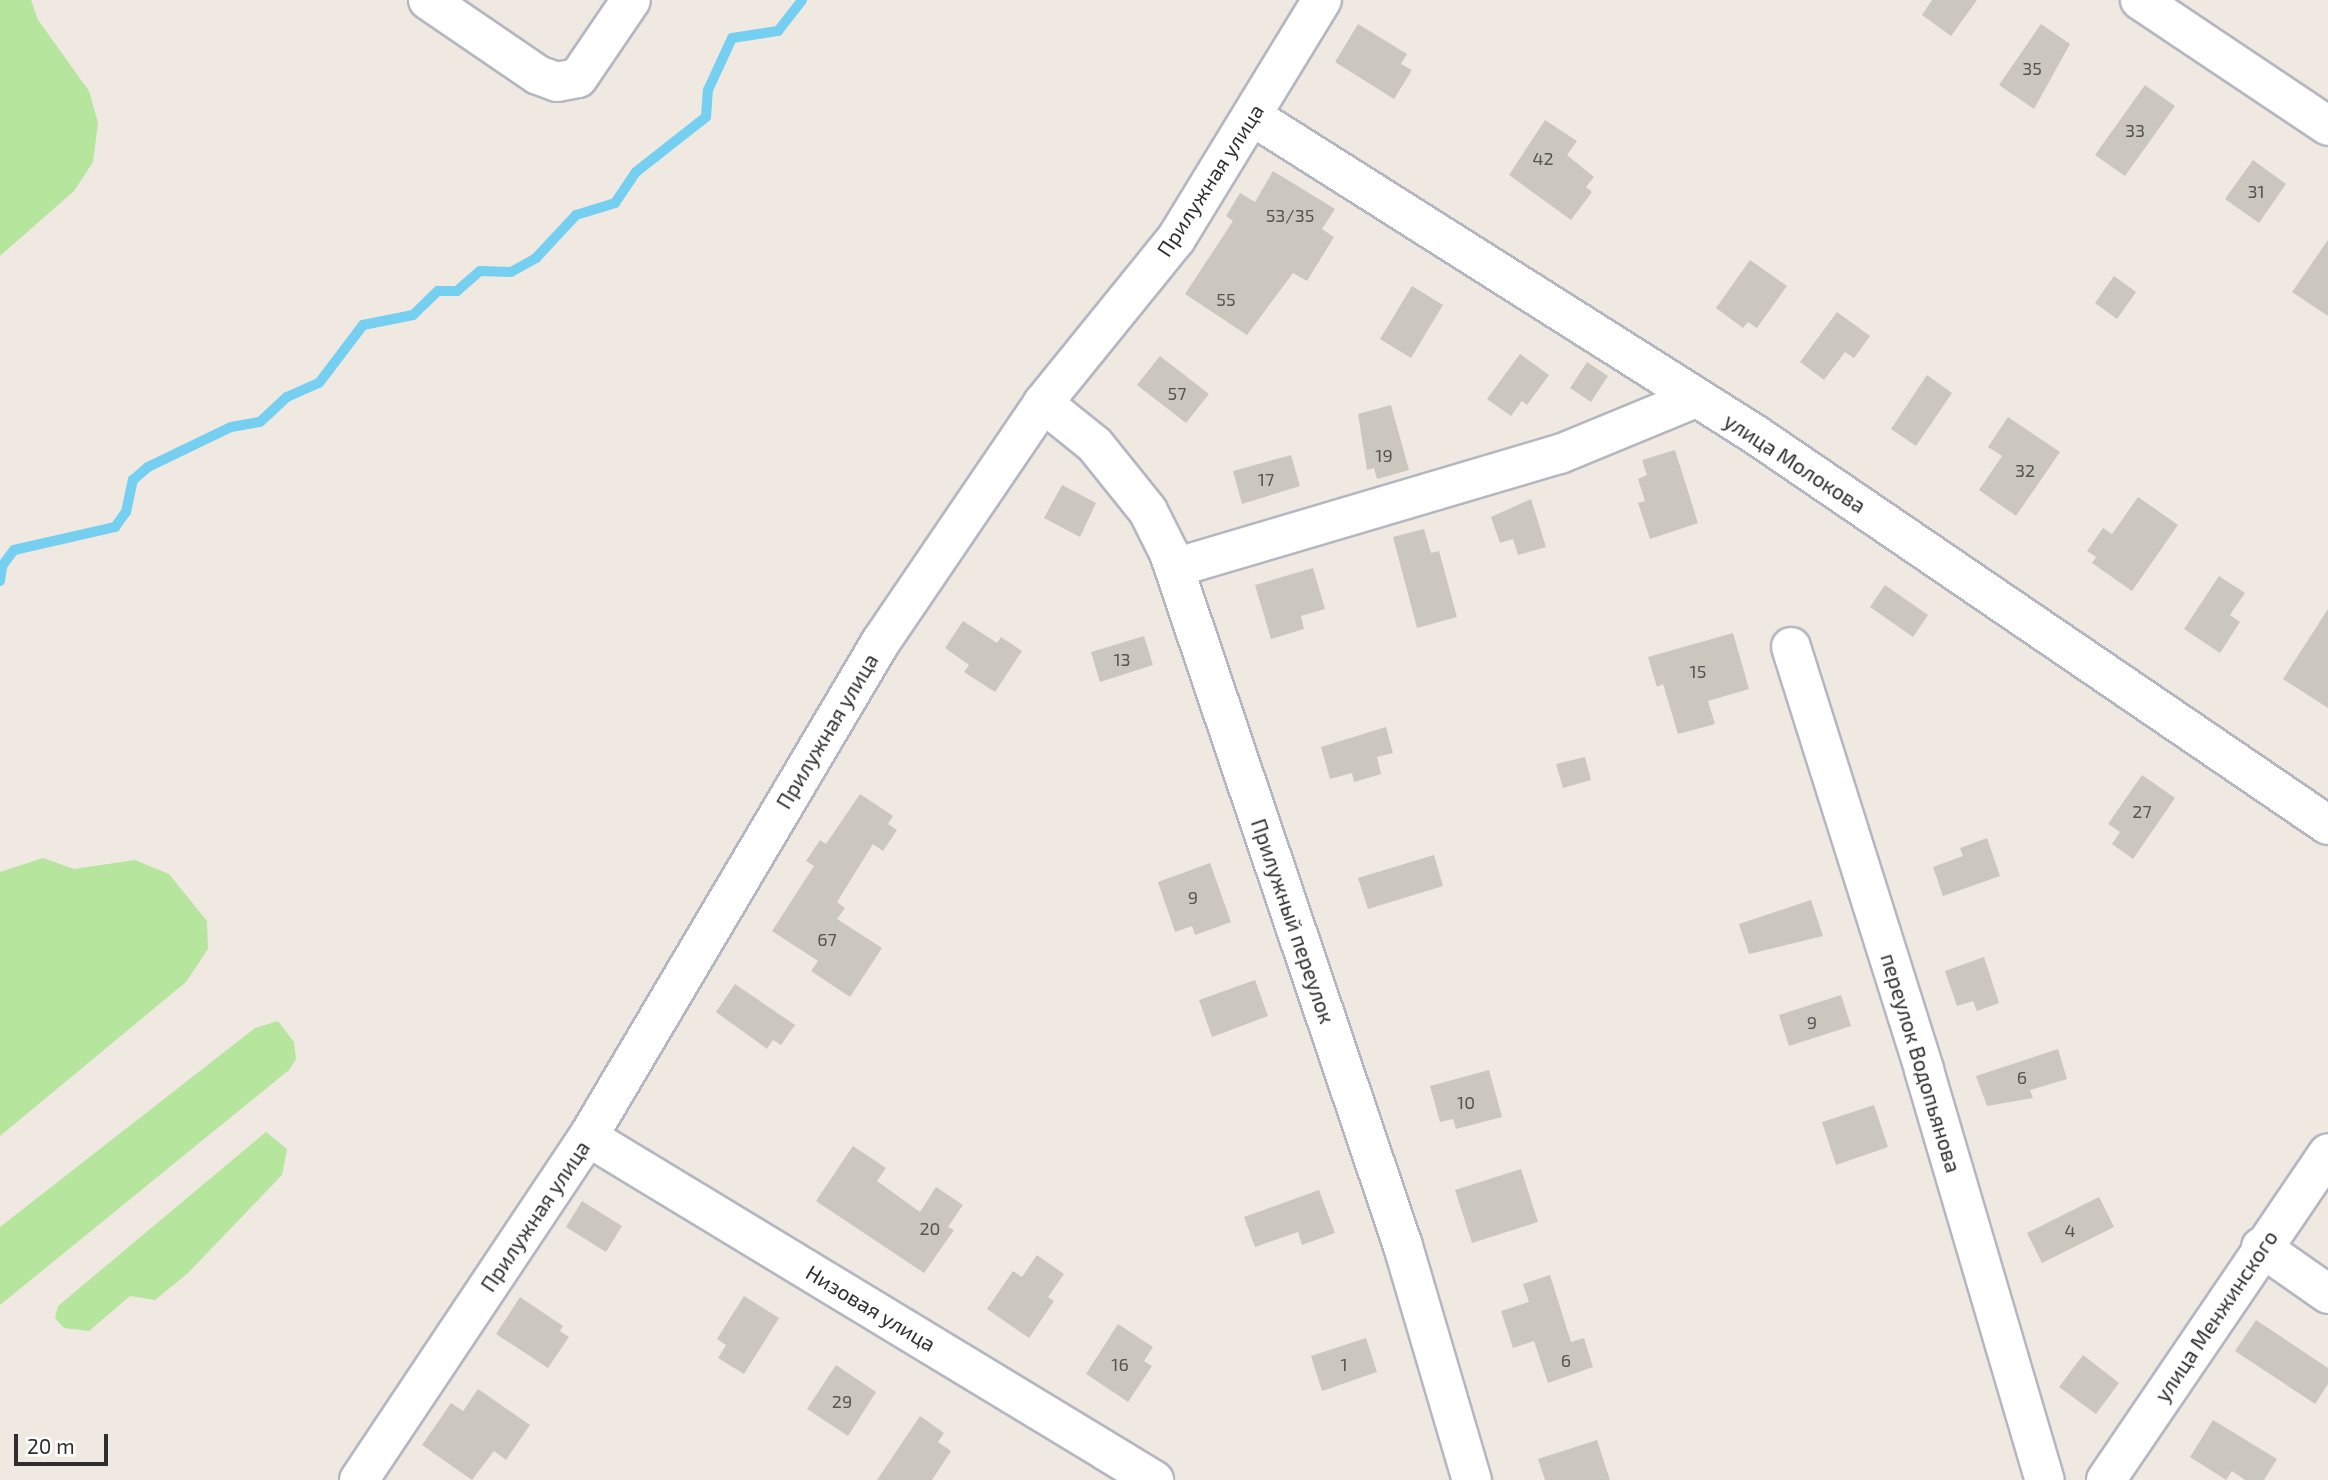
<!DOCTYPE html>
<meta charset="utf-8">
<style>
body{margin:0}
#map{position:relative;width:2328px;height:1480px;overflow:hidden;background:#efe9e1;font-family:"Exo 2",sans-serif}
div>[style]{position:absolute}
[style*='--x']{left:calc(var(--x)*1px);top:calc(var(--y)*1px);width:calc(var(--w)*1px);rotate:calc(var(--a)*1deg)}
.green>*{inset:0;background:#b6e59e}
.stream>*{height:10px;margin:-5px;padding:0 5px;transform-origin:5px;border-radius:5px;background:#75cff0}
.building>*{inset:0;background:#cbc7bf}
.roads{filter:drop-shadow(2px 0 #b4b7c1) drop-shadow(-2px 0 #b4b7c1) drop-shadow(0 2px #b4b7c1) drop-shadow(0 -2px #b4b7c1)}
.minor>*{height:38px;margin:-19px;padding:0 19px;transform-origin:19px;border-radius:19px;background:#fff}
span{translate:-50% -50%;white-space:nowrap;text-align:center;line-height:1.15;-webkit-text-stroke:5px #fff;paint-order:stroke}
.number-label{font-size:18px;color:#555452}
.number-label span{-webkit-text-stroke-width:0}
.street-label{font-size:21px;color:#2e2e2e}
.scale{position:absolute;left:14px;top:1434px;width:94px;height:32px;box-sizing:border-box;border:4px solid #2e2e2e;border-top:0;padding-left:9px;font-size:21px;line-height:24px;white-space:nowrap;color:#2e2e2e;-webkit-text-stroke:5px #fff;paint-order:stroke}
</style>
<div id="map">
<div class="green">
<div style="clip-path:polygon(0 0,31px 0,38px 20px,89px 91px,98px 123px,93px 162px,74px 191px,0 256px)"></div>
<div style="clip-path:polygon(43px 858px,74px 869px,135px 860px,169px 874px,207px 921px,208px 949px,186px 982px,0 1136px,0 872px)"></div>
<div style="clip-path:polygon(278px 1021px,294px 1042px,296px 1059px,289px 1070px,0 1305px,0 1227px,255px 1028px)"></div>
<div style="clip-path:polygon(266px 1132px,287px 1149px,282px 1175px,188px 1273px,155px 1300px,130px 1296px,89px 1331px,64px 1328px,55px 1318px,58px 1306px)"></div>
</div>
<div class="stream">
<div style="--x:0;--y:581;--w:15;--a:-82"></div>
<div style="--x:2;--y:566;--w:20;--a:-53"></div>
<div style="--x:14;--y:550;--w:104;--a:-12.8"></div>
<div style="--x:115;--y:527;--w:19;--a:-54"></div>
<div style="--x:126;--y:512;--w:33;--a:-78"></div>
<div style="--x:133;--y:480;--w:20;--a:-41"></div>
<div style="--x:148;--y:467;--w:92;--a:-25.7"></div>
<div style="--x:231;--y:427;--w:29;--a:-10"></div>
<div style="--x:260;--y:422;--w:37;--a:-43"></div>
<div style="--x:287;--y:397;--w:35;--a:-24"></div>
<div style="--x:319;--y:383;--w:73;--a:-52.8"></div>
<div style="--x:363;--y:325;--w:51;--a:-11.3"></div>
<div style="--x:413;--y:315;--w:35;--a:-44"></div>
<div style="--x:438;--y:291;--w:19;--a:0"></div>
<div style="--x:457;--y:291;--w:30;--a:-41"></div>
<div style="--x:480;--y:271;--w:31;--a:2"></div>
<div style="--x:511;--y:272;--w:29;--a:-29"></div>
<div style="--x:536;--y:258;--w:59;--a:-47.1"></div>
<div style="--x:576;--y:215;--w:41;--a:-17.1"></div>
<div style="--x:615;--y:203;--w:37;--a:-56"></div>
<div style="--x:636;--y:172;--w:89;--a:-38.2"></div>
<div style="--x:706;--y:117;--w:27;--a:-86"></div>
<div style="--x:708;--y:90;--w:57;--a:-65.2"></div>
<div style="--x:732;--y:38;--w:47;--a:-8.7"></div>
<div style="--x:778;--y:31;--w:39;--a:-52"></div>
</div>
<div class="building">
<div style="clip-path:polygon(1932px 0,1977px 0,1951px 36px,1922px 15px)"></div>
<div style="clip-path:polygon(1358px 24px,1407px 54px,1401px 64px,1412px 70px,1394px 99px,1335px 62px)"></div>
<div style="clip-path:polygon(2041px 24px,2070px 44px,2034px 109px,1999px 85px)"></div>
<div style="clip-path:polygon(2145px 85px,2175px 106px,2125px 176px,2095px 155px)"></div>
<div style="clip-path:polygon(1545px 120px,1577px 141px,1567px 155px,1594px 177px,1586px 187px,1592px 192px,1571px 220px,1509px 175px)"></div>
<div style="clip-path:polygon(2253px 160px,2286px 184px,2259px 223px,2225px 199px)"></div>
<div style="clip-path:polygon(1273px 171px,1335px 209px,1322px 229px,1334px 237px,1307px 281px,1293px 273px,1247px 335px,1185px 294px,1233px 221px,1226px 216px,1240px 193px,1255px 202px)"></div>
<div style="clip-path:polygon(2328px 240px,2328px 316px,2292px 292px)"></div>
<div style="clip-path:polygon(1750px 260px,1787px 286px,1757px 328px,1748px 322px,1743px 328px,1716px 308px)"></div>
<div style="clip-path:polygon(2114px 276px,2136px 292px,2117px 319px,2095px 303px)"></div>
<div style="clip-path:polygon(1412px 286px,1443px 305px,1411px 358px,1380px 339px)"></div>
<div style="clip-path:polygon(1837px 312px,1870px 336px,1854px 358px,1845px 352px,1824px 380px,1800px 362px)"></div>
<div style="clip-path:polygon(1520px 354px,1549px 375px,1527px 405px,1522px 401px,1511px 416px,1487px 399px)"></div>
<div style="clip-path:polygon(1160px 356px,1209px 394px,1186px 423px,1137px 385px)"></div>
<div style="clip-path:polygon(1587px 362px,1608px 376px,1591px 402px,1570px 388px)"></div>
<div style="clip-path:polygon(1927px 375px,1952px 393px,1916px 446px,1891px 429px)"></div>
<div style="clip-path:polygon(1391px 405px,1409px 470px,1377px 479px,1374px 468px,1367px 470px,1358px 414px)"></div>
<div style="clip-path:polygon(2008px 417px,2060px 452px,2016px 516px,1979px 490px,2002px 456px,1988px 447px)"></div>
<div style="clip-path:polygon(1675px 450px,1698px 523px,1650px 539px,1638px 503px,1645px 501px,1638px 479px,1647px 475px,1642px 460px)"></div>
<div style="clip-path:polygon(1291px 455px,1300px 486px,1242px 504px,1233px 471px)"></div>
<div style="clip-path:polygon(1062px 485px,1096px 503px,1080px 537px,1044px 518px)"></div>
<div style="clip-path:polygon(2138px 497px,2178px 525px,2132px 591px,2092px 563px,2096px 557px,2087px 551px,2103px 528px,2112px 534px)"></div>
<div style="clip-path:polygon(1531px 499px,1546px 547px,1518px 555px,1513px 539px,1500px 543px,1491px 517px)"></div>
<div style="clip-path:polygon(1424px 529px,1431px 553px,1439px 551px,1457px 617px,1417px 628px,1393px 537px)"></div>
<div style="clip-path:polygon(1313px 568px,1325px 609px,1301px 616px,1304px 629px,1271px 639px,1255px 585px)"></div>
<div style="clip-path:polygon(2219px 576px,2245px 593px,2230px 615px,2240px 622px,2220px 653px,2184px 629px)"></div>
<div style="clip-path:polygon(1885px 585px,1928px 615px,1913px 637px,1870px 607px)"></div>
<div style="clip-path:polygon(2328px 609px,2328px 708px,2283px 679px)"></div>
<div style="clip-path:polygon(963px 621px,997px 643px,1001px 637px,1022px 651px,995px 692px,964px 672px,969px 665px,945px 648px)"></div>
<div style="clip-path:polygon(1733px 633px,1749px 689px,1708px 701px,1715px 724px,1678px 734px,1663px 684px,1657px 687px,1648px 657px)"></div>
<div style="clip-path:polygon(1144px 636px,1153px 665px,1100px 682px,1091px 652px)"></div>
<div style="clip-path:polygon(1386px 727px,1393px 753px,1377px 757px,1381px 774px,1354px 782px,1352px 773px,1330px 779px,1321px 747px)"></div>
<div style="clip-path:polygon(1585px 757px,1591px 780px,1563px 788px,1556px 764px)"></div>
<div style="clip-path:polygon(2142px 775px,2175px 798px,2133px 859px,2112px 844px,2120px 832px,2108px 824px)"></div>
<div style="clip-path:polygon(860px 794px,893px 816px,888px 824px,897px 830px,883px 851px,873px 844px,837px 902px,845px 908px,837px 919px,882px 948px,850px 997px,811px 971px,818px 961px,772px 931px,814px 866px,806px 861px,820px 840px,826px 844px)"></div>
<div style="clip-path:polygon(1987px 838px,2000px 876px,1943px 896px,1933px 867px,1963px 856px,1960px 848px)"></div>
<div style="clip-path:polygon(1434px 855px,1443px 886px,1368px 909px,1358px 878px)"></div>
<div style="clip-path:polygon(1210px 863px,1231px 922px,1195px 935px,1192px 926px,1175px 932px,1158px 882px)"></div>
<div style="clip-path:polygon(1811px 900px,1823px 936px,1749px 954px,1739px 924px)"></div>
<div style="clip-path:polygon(1984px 957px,1999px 1003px,1977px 1011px,1973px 1001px,1957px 1006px,1945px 971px)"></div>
<div style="clip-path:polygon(1255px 980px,1268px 1016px,1212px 1037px,1199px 1000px)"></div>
<div style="clip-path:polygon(735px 984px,795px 1025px,781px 1045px,773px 1040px,767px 1049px,716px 1012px)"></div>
<div style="clip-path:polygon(1841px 995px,1851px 1026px,1789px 1046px,1779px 1015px)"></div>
<div style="clip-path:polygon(2058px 1049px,2067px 1079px,2030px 1090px,2033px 1098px,1987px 1106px,1976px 1076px)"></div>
<div style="clip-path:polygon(1489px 1070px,1502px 1117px,1456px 1129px,1453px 1119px,1440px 1122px,1430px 1086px)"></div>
<div style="clip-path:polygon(1874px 1105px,1888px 1147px,1836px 1165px,1822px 1122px)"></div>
<div style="clip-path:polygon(853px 1146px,886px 1168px,877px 1181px,920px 1212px,936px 1187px,963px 1205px,948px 1227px,954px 1230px,924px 1273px,816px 1201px)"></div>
<div style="clip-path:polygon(1521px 1169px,1538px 1222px,1472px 1243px,1455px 1190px)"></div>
<div style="clip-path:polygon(1319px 1190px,1335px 1233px,1302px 1245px,1298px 1232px,1255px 1247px,1244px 1217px)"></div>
<div style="clip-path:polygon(2099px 1197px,2114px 1227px,2042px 1263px,2027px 1233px)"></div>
<div style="clip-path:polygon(582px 1201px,622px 1226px,606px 1252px,566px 1227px)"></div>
<div style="clip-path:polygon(1037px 1255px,1064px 1274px,1048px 1297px,1054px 1301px,1029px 1338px,987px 1309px,1013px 1271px,1022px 1277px)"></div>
<div style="clip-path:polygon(1550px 1275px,1571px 1342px,1584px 1338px,1593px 1367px,1548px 1383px,1534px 1341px,1513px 1348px,1501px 1311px,1529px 1302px,1523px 1284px)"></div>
<div style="clip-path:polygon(744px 1296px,779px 1318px,744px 1374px,718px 1358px,726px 1345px,717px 1339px)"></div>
<div style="clip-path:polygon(520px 1297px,563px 1326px,560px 1331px,569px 1337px,548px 1368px,496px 1334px)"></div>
<div style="clip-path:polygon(2256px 1320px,2328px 1368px,2328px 1384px,2315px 1404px,2235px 1351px)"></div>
<div style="clip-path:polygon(1118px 1324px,1153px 1347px,1144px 1361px,1152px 1366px,1128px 1402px,1086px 1374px)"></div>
<div style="clip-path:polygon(1366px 1338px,1377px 1372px,1322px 1391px,1311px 1356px)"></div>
<div style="clip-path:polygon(2083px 1355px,2119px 1383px,2096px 1414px,2059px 1387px)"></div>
<div style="clip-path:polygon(836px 1365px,876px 1392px,848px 1436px,807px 1409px)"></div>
<div style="clip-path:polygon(478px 1389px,530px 1425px,506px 1460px,494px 1451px,472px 1480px,422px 1445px,451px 1403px,463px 1411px)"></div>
<div style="clip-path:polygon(920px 1416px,944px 1433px,938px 1442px,951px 1451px,932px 1480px,877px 1480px)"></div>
<div style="clip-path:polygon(2213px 1420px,2277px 1459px,2264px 1480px,2245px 1480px,2232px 1471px,2226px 1480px,2190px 1457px)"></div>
<div style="clip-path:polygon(1597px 1440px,1610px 1480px,1545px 1480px,1538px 1459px)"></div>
</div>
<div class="roads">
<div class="minor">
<div style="--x:428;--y:0;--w:133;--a:34.3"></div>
<div style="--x:538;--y:75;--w:20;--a:20"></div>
<div style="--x:557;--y:82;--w:21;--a:-11"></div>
<div style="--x:578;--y:78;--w:94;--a:-55.8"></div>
<div style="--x:2140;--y:0;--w:226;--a:33.8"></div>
<div style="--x:1252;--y:116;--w:596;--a:32.33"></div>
<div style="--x:1756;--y:435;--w:692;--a:34.29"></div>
<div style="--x:1043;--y:403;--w:67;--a:38.9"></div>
<div style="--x:1095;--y:445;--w:85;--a:51.2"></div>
<div style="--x:1148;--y:511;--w:47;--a:63.4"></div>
<div style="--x:1169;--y:553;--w:731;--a:71.34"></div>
<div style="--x:1403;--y:1246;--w:244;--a:73.6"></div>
<div style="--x:1174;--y:568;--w:402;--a:-16.5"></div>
<div style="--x:1560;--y:454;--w:147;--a:-22.4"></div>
<div style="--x:1791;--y:647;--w:443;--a:72.5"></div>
<div style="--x:1924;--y:1070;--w:427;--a:73.6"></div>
<div style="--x:588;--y:1137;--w:662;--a:31.22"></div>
<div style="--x:2261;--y:1247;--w:82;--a:35"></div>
<div style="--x:359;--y:1480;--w:412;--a:-56.3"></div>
<div style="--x:588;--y:1137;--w:574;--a:-59.41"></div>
<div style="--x:880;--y:643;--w:290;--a:-55.8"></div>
<div style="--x:1043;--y:403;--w:211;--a:-51"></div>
<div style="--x:1176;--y:239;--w:280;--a:-58.6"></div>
<div style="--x:2106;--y:1480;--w:395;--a:-55.8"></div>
</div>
</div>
<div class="number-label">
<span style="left:2032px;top:68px">35</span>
<span style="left:2135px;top:130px">33</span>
<span style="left:1543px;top:158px">42</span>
<span style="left:2256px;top:191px">31</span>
<span style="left:1290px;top:215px">53/35</span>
<span style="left:1226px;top:299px">55</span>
<span style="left:1177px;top:393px">57</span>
<span style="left:1384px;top:455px">19</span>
<span style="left:2025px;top:470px">32</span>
<span style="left:1266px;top:479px">17</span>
<span style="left:1122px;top:659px">13</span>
<span style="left:1698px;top:671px">15</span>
<span style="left:2142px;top:811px">27</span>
<span style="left:1193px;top:897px">9</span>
<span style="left:827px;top:939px">67</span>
<span style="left:1812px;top:1022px">9</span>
<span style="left:2022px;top:1077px">6</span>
<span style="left:1466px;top:1102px">10</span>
<span style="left:930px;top:1228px">20</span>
<span style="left:2070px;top:1230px">4</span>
<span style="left:1566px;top:1360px">6</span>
<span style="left:1120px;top:1364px">16</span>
<span style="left:1344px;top:1364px">1</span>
<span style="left:842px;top:1401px">29</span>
</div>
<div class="street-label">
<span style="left:1210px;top:180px;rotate:-57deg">Прилужная улица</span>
<span style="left:1795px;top:463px;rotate:33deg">улица Молокова</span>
<span style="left:827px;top:731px;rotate:-59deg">Прилужная улица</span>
<span style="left:1293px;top:921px;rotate:71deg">Прилужный переулок</span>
<span style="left:1921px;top:1063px;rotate:73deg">переулок Водопьянова</span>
<span style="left:535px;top:1216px;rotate:-56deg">Прилужная улица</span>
<span style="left:871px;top:1308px;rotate:31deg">Низовая улица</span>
<span style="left:2216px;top:1316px;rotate:-56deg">улица Менжинского</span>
</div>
<div class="scale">20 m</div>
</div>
